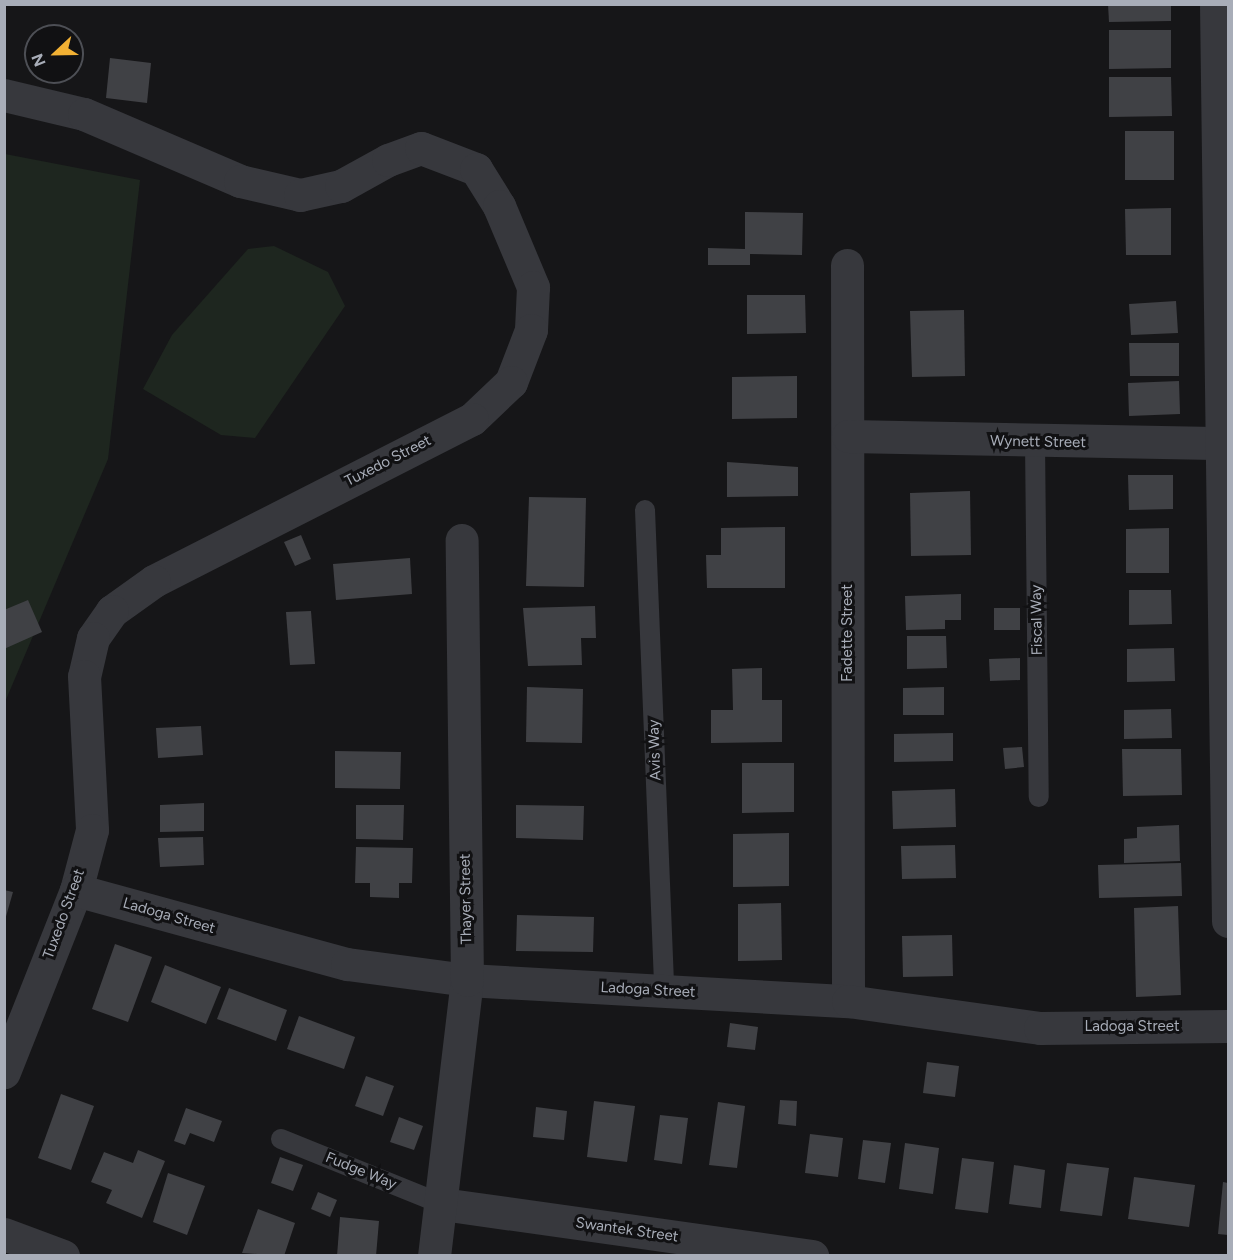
<!DOCTYPE html>
<style>
body{margin:0}
#map{position:relative;width:1233px;height:1260px;overflow:hidden;background:#161618;font-family:Figtree,sans-serif}
div>[style]{position:absolute}
[style*='--x']{left:calc(var(--x)*1px);top:calc(var(--y)*1px);width:calc(var(--w)*1px);rotate:calc(var(--a)*1deg)}
.green>*{inset:0;background:#1e261f}
.building>*{inset:0;background:#404145}
.service>*{height:20px;margin:-10px;padding:0 10px;transform-origin:10px;border-radius:10px;background:#37383d}
.minor>*{height:33px;margin:-16.5px;padding:0 16.5px;transform-origin:16.5px;border-radius:16.5px;background:#37383d}
.tertiary>*{height:33px;margin:-16.5px;padding:0 16.5px;transform-origin:16.5px;border-radius:16.5px;background:#37383d}
span{translate:-50% -50%;white-space:nowrap;text-align:center;line-height:1.15;-webkit-text-stroke:6px #111113;paint-order:stroke}
.street-label{font-size:15px;color:#a8adb8}
.frame{position:absolute;inset:0;border:6px solid #a8adb8;pointer-events:none}
.north{position:absolute;left:24px;top:24px;width:60px;height:60px;box-sizing:border-box;background:#111113;border:2px solid #4d4f55;border-radius:50%;rotate:248deg;font-size:16px;font-weight:700;line-height:24px;text-align:center;color:#a8adb8}
.north::after{content:'';display:block;margin:auto;width:21px;height:27px;background:#f2b134;clip-path:polygon(50% 0,100% 100%,50% 72%,0 100%)}
</style>
<div id="map">
<div class="green">
<div style="clip-path:polygon(5px 154px,140px 180px,108px 459px,5px 702px)"></div>
<div style="clip-path:polygon(274px 246px,328px 272px,345px 306px,255px 438px,221px 435px,143px 389px,172px 335px,248px 249px)"></div>
</div>
<div class="building">
<div style="clip-path:polygon(1108px 4px,1171px 4px,1171px 21px,1109px 22px)"></div>
<div style="clip-path:polygon(1109px 30px,1171px 30px,1171px 68px,1109px 69px)"></div>
<div style="clip-path:polygon(110px 58px,151px 63px,147px 103px,106px 98px)"></div>
<div style="clip-path:polygon(1109px 77px,1171px 77px,1172px 116px,1109px 117px)"></div>
<div style="clip-path:polygon(1125px 131px,1174px 131px,1174px 180px,1125px 180px)"></div>
<div style="clip-path:polygon(1171px 208px,1171px 255px,1126px 255px,1125px 209px)"></div>
<div style="clip-path:polygon(745px 212px,803px 213px,802px 255px,750px 254px,750px 265px,708px 265px,708px 248px,745px 249px)"></div>
<div style="clip-path:polygon(747px 295px,805px 295px,806px 333px,747px 334px)"></div>
<div style="clip-path:polygon(1176px 301px,1178px 333px,1131px 335px,1129px 304px)"></div>
<div style="clip-path:polygon(964px 310px,965px 376px,912px 377px,910px 311px)"></div>
<div style="clip-path:polygon(1129px 343px,1179px 343px,1179px 376px,1130px 376px)"></div>
<div style="clip-path:polygon(797px 376px,797px 418px,732px 419px,732px 377px)"></div>
<div style="clip-path:polygon(1179px 381px,1180px 414px,1129px 416px,1128px 383px)"></div>
<div style="clip-path:polygon(727px 462px,798px 467px,798px 496px,727px 497px)"></div>
<div style="clip-path:polygon(1128px 475px,1173px 475px,1173px 509px,1129px 510px)"></div>
<div style="clip-path:polygon(970px 491px,971px 555px,911px 556px,910px 493px)"></div>
<div style="clip-path:polygon(529px 497px,586px 498px,584px 587px,526px 586px)"></div>
<div style="clip-path:polygon(785px 527px,785px 588px,707px 588px,706px 555px,721px 555px,721px 528px)"></div>
<div style="clip-path:polygon(1169px 528px,1169px 573px,1126px 573px,1126px 529px)"></div>
<div style="clip-path:polygon(301px 535px,311px 559px,295px 566px,284px 542px)"></div>
<div style="clip-path:polygon(410px 558px,412px 594px,336px 600px,333px 564px)"></div>
<div style="clip-path:polygon(1129px 590px,1171px 590px,1172px 624px,1129px 625px)"></div>
<div style="clip-path:polygon(961px 594px,961px 620px,945px 620px,945px 629px,906px 630px,905px 596px)"></div>
<div style="clip-path:polygon(28px 600px,42px 632px,4px 649px,4px 610px)"></div>
<div style="clip-path:polygon(595px 606px,596px 638px,581px 638px,582px 665px,528px 666px,523px 608px)"></div>
<div style="clip-path:polygon(994px 608px,1020px 608px,1020px 630px,994px 630px)"></div>
<div style="clip-path:polygon(311px 611px,315px 664px,290px 665px,286px 612px)"></div>
<div style="clip-path:polygon(907px 636px,946px 636px,947px 668px,907px 669px)"></div>
<div style="clip-path:polygon(1174px 648px,1175px 681px,1127px 682px,1127px 649px)"></div>
<div style="clip-path:polygon(1020px 658px,1020px 680px,990px 681px,989px 659px)"></div>
<div style="clip-path:polygon(762px 668px,762px 700px,782px 700px,782px 742px,711px 743px,711px 710px,733px 710px,732px 669px)"></div>
<div style="clip-path:polygon(527px 687px,583px 689px,582px 743px,526px 742px)"></div>
<div style="clip-path:polygon(944px 687px,944px 715px,903px 715px,903px 688px)"></div>
<div style="clip-path:polygon(1171px 709px,1172px 738px,1124px 739px,1124px 710px)"></div>
<div style="clip-path:polygon(201px 726px,203px 755px,158px 758px,156px 728px)"></div>
<div style="clip-path:polygon(953px 733px,953px 761px,894px 762px,894px 734px)"></div>
<div style="clip-path:polygon(1022px 747px,1024px 767px,1005px 769px,1003px 748px)"></div>
<div style="clip-path:polygon(1122px 749px,1181px 749px,1182px 795px,1123px 796px)"></div>
<div style="clip-path:polygon(335px 751px,401px 752px,400px 789px,335px 788px)"></div>
<div style="clip-path:polygon(742px 763px,794px 763px,794px 812px,742px 813px)"></div>
<div style="clip-path:polygon(955px 789px,956px 827px,893px 829px,892px 791px)"></div>
<div style="clip-path:polygon(204px 803px,204px 831px,160px 832px,160px 805px)"></div>
<div style="clip-path:polygon(356px 805px,404px 805px,403px 840px,356px 839px)"></div>
<div style="clip-path:polygon(516px 805px,584px 806px,583px 840px,516px 838px)"></div>
<div style="clip-path:polygon(1179px 825px,1180px 861px,1124px 863px,1124px 839px,1137px 838px,1137px 827px)"></div>
<div style="clip-path:polygon(789px 833px,789px 886px,733px 887px,733px 834px)"></div>
<div style="clip-path:polygon(203px 837px,204px 865px,160px 867px,158px 838px)"></div>
<div style="clip-path:polygon(955px 845px,956px 878px,902px 879px,901px 846px)"></div>
<div style="clip-path:polygon(356px 847px,413px 848px,412px 883px,399px 883px,399px 898px,370px 897px,370px 883px,355px 883px)"></div>
<div style="clip-path:polygon(1181px 863px,1182px 896px,1099px 898px,1098px 865px)"></div>
<div style="clip-path:polygon(4px 890px,13px 892px,5px 920px,4px 920px)"></div>
<div style="clip-path:polygon(781px 903px,782px 960px,738px 961px,738px 904px)"></div>
<div style="clip-path:polygon(1178px 906px,1181px 995px,1136px 997px,1134px 908px)"></div>
<div style="clip-path:polygon(517px 915px,594px 917px,593px 952px,516px 951px)"></div>
<div style="clip-path:polygon(952px 935px,953px 976px,903px 977px,902px 936px)"></div>
<div style="clip-path:polygon(115px 944px,152px 957px,128px 1022px,92px 1009px)"></div>
<div style="clip-path:polygon(165px 965px,221px 987px,206px 1024px,151px 1002px)"></div>
<div style="clip-path:polygon(229px 988px,287px 1010px,276px 1041px,217px 1019px)"></div>
<div style="clip-path:polygon(299px 1016px,355px 1037px,344px 1069px,287px 1049px)"></div>
<div style="clip-path:polygon(730px 1023px,758px 1027px,755px 1050px,727px 1047px)"></div>
<div style="clip-path:polygon(927px 1062px,959px 1066px,955px 1097px,923px 1093px)"></div>
<div style="clip-path:polygon(366px 1076px,394px 1086px,383px 1116px,355px 1106px)"></div>
<div style="clip-path:polygon(61px 1094px,94px 1106px,71px 1170px,38px 1158px)"></div>
<div style="clip-path:polygon(780px 1100px,797px 1101px,796px 1126px,778px 1124px)"></div>
<div style="clip-path:polygon(594px 1101px,635px 1106px,627px 1162px,587px 1157px)"></div>
<div style="clip-path:polygon(718px 1102px,745px 1106px,737px 1168px,709px 1165px)"></div>
<div style="clip-path:polygon(536px 1107px,567px 1111px,564px 1140px,533px 1137px)"></div>
<div style="clip-path:polygon(186px 1108px,222px 1121px,214px 1142px,190px 1133px,185px 1145px,174px 1141px)"></div>
<div style="clip-path:polygon(660px 1115px,688px 1118px,682px 1164px,654px 1160px)"></div>
<div style="clip-path:polygon(399px 1117px,423px 1126px,414px 1150px,390px 1142px)"></div>
<div style="clip-path:polygon(810px 1134px,843px 1138px,838px 1177px,805px 1173px)"></div>
<div style="clip-path:polygon(863px 1140px,891px 1143px,885px 1183px,858px 1179px)"></div>
<div style="clip-path:polygon(905px 1143px,939px 1148px,933px 1194px,899px 1189px)"></div>
<div style="clip-path:polygon(138px 1150px,165px 1161px,142px 1218px,106px 1203px,112px 1190px,91px 1182px,104px 1152px,133px 1163px)"></div>
<div style="clip-path:polygon(280px 1157px,303px 1165px,293px 1191px,271px 1183px)"></div>
<div style="clip-path:polygon(962px 1158px,994px 1162px,988px 1213px,955px 1209px)"></div>
<div style="clip-path:polygon(1067px 1163px,1109px 1168px,1102px 1216px,1060px 1211px)"></div>
<div style="clip-path:polygon(1014px 1165px,1045px 1170px,1041px 1208px,1009px 1204px)"></div>
<div style="clip-path:polygon(168px 1173px,205px 1186px,187px 1235px,153px 1222px)"></div>
<div style="clip-path:polygon(1134px 1177px,1195px 1185px,1189px 1227px,1128px 1219px)"></div>
<div style="clip-path:polygon(1223px 1182px,1228px 1183px,1228px 1235px,1218px 1234px)"></div>
<div style="clip-path:polygon(318px 1192px,337px 1200px,330px 1217px,311px 1209px)"></div>
<div style="clip-path:polygon(258px 1209px,295px 1223px,284px 1256px,242px 1253px)"></div>
<div style="clip-path:polygon(340px 1217px,379px 1221px,376px 1256px,337px 1256px)"></div>
</div>
<div class="service">
<div style="--x:1035;--y:442;--w:355;--a:89.4"></div>
<div style="--x:645;--y:510;--w:481;--a:87.7"></div>
<div style="--x:281;--y:1139;--w:174;--a:22"></div>
</div>
<div class="minor">
<div style="--x:4;--y:95;--w:82;--a:13.4"></div>
<div style="--x:84;--y:114;--w:170;--a:23.2"></div>
<div style="--x:240;--y:181;--w:62;--a:13.1"></div>
<div style="--x:300;--y:195;--w:42;--a:-12.4"></div>
<div style="--x:341;--y:186;--w:54;--a:-29"></div>
<div style="--x:388;--y:160;--w:35;--a:-20"></div>
<div style="--x:421;--y:148;--w:59;--a:20.9"></div>
<div style="--x:476;--y:169;--w:44;--a:58.1"></div>
<div style="--x:499;--y:206;--w:88;--a:67.2"></div>
<div style="--x:533;--y:287;--w:43;--a:92.7"></div>
<div style="--x:531;--y:330;--w:56;--a:111"></div>
<div style="--x:511;--y:382;--w:54;--a:136.5"></div>
<div style="--x:472;--y:419;--w:357;--a:153"></div>
<div style="--x:154;--y:581;--w:52;--a:144.5"></div>
<div style="--x:112;--y:611;--w:33;--a:125"></div>
<div style="--x:93;--y:638;--w:39;--a:103"></div>
<div style="--x:84;--y:676;--w:154;--a:87"></div>
<div style="--x:92;--y:830;--w:62;--a:104.9"></div>
<div style="--x:76;--y:890;--w:196;--a:111.6"></div>
<div style="--x:847;--y:265;--w:736;--a:89.92"></div>
<div style="--x:848;--y:436;--w:380;--a:1.1"></div>
<div style="--x:76;--y:890;--w:281;--a:15.3"></div>
<div style="--x:347;--y:964;--w:121;--a:7.6"></div>
<div style="--x:467;--y:980;--w:382;--a:3.2"></div>
<div style="--x:848;--y:1001;--w:194;--a:8"></div>
<div style="--x:1040;--y:1028;--w:188;--a:-0.6"></div>
<div style="--x:442;--y:1204;--w:374;--a:8"></div>
<div style="--x:4;--y:1234;--w:63;--a:20.4"></div>
<div style="--x:434;--y:1256;--w:278;--a:-83.2"></div>
<div style="--x:467;--y:980;--w:440;--a:-90.7"></div>
</div>
<div class="tertiary">
<div style="--x:1216;--y:4;--w:917;--a:89.25"></div>
</div>
<div class="street-label">
<span style="left:1038px;top:442px;rotate:1deg">Wynett Street</span>
<span style="left:388px;top:461px;rotate:-27deg">Tuxedo Street</span>
<span style="left:1037px;top:620px;rotate:-91deg">Fiscal Way</span>
<span style="left:848px;top:633px;rotate:-90deg">Fadette Street</span>
<span style="left:655px;top:750px;rotate:-92deg">Avis Way</span>
<span style="left:466px;top:899px;rotate:-91deg">Thayer Street</span>
<span style="left:64px;top:914px;rotate:-70deg">Tuxedo Street</span>
<span style="left:169px;top:916px;rotate:16deg">Ladoga Street</span>
<span style="left:648px;top:990px;rotate:3deg">Ladoga Street</span>
<span style="left:1132px;top:1027px">Ladoga Street</span>
<span style="left:361px;top:1171px;rotate:22deg">Fudge Way</span>
<span style="left:627px;top:1230px;rotate:8deg">Swantek Street</span>
</div>
<div class="frame"></div>
<div class="north">N</div>
</div>
